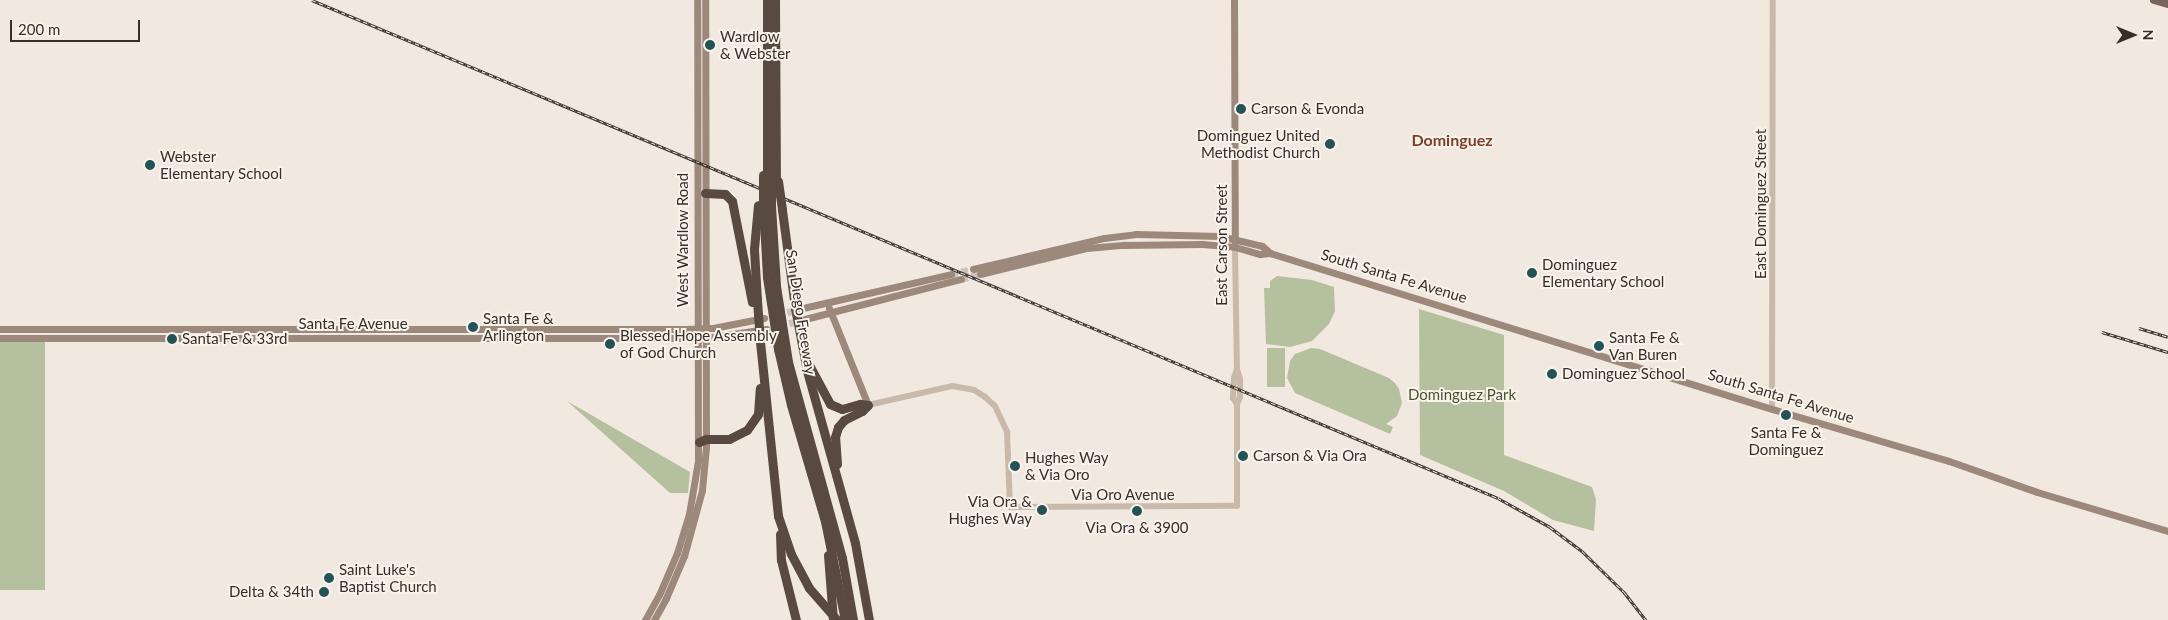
<!DOCTYPE html>
<style>
body{margin:0}
#map{position:relative;width:2168px;height:620px;overflow:hidden;background:#f1e9df;font-family:Lato,sans-serif}
div>[style]{position:absolute}
[style*='--x']{left:calc(var(--x)*1px);top:calc(var(--y)*1px);width:calc(var(--w)*1px);rotate:calc(var(--a)*1deg)}
.green>*{inset:0;background:#b5c09f}
.secondary-tunnel>*{height:7px;margin-top:-3.5px;transform-origin:0;background:repeating-linear-gradient(90deg,#ccc4bb 0 7px,transparent 0 10.5px)}
.tertiary>*{height:6px;margin:-3px;padding:0 3px;transform-origin:3px;border-radius:3px;background:#c9b9ab}
.secondary>*{height:7px;margin:-3.5px;padding:0 3.5px;transform-origin:3.5px;border-radius:3.5px;background:#9d897c}
.primary>*{height:8px;margin:-4px;padding:0 4px;transform-origin:4px;border-radius:4px;background:#78665c}
.motorway>*{height:9px;margin:-4.5px;padding:0 4.5px;transform-origin:4.5px;border-radius:4.5px;background:#584941}
.rail>*{height:3px;margin-top:-1.5px;transform-origin:0;background:repeating-linear-gradient(90deg,#f9f3eb 0 4px,#372e2a 0 8px);box-sizing:border-box;border-block:1px solid #372e2a}
.motorway-bridge>*{height:9px;margin:-4.5px;padding:0 4.5px;transform-origin:4.5px;border-radius:4.5px;background:#584941}
.dots>*{width:14px;height:14px;translate:-50% -50%;box-sizing:border-box;border:2px solid #f9f3eb;border-radius:50%}
span{translate:-50% -50%;white-space:nowrap;text-align:center;line-height:1.15;-webkit-text-stroke:4px #f9f3eb;paint-order:stroke}
.poi-label{font-size:15px;color:#372e2a}
.left{translate:0 -50%;text-align:left}
.right{translate:-100% -50%;text-align:right}
.street-label{font-size:15px;color:#372e2a}
.park-label{font-size:15px;color:#46542f}
.neighbourhood-label{font-size:16px;color:#823e27;font-weight:700}
.north{position:absolute;left:2108px;top:10px;width:50px;height:50px;-webkit-text-stroke:4px #f9f3eb;paint-order:stroke;rotate:90deg;font-size:14px;font-weight:700;line-height:20px;text-align:center;color:#372e2a}
.north::after{content:'';display:block;margin:auto;width:18px;height:22px;background:#372e2a;clip-path:polygon(50% 0,100% 100%,50% 72%,0 100%)}
.scale{position:absolute;left:10px;top:20px;width:130px;height:22px;box-sizing:border-box;border:2px solid #372e2a;border-top:0;padding-left:6px;font-size:15px;line-height:18px;white-space:nowrap;color:#372e2a;-webkit-text-stroke:4px #f9f3eb;paint-order:stroke}
</style>
<div id="map">
<div class="green">
<div style="clip-path:polygon(1277px 276px,1312px 280px,1334px 287px,1335px 311px,1329px 324px,1312px 341px,1290px 347px,1266px 344px,1264px 288px,1270px 288px,1270px 281px)"></div>
<div style="clip-path:polygon(1419px 309px,1504px 335px,1504px 455px,1592px 487px,1596px 499px,1594px 531px,1553px 520px,1504px 491px,1420px 455px)"></div>
<div style="clip-path:polygon(0 340px,45px 340px,45px 590px,0 590px)"></div>
<div style="clip-path:polygon(1267px 348px,1285px 348px,1285px 387px,1267px 387px)"></div>
<div style="clip-path:polygon(1311px 348px,1320px 349px,1389px 378px,1395px 383px,1399px 389px,1402px 403px,1397px 416px,1386px 424px,1393px 427px,1390px 434px,1295px 393px,1287px 378px,1290px 361px,1295px 354px)"></div>
<div style="clip-path:polygon(567px 401px,690px 472px,688px 493px,670px 493px)"></div>
</div>
<div class="secondary-tunnel">
<div style="--x:951;--y:274;--w:23;--a:-13"></div>
<div style="--x:961;--y:279;--w:20;--a:-15"></div>
<div style="--x:777;--y:315;--w:24;--a:-15"></div>
<div style="--x:779;--y:326;--w:24;--a:-15"></div>
</div>
<div class="tertiary">
<div style="--x:1235;--y:247;--w:122;--a:89.1"></div>
<div style="--x:1237;--y:369;--w:10;--a:73"></div>
<div style="--x:1240;--y:379;--w:18;--a:90"></div>
<div style="--x:1240;--y:397;--w:8;--a:113"></div>
<div style="--x:868;--y:405;--w:86;--a:-12.7"></div>
<div style="--x:952;--y:386;--w:22;--a:10"></div>
<div style="--x:974;--y:390;--w:13;--a:32"></div>
<div style="--x:985;--y:397;--w:13;--a:42"></div>
<div style="--x:995;--y:406;--w:29;--a:65"></div>
<div style="--x:1007;--y:432;--w:75;--a:87.7"></div>
<div style="--x:1010;--y:507;--w:227;--a:-0.3"></div>
<div style="--x:1237;--y:506;--w:102;--a:-90"></div>
<div style="--x:1237;--y:404;--w:7;--a:-124"></div>
<div style="--x:1233;--y:398;--w:20;--a:-87"></div>
<div style="--x:1234;--y:378;--w:9;--a:-72"></div>
<div style="--x:1772;--y:409;--w:409;--a:-89.9"></div>
</div>
<div class="secondary">
<div style="--x:1234;--y:0;--w:242;--a:89.8"></div>
<div style="--x:973;--y:269;--w:135;--a:-13.3"></div>
<div style="--x:1104;--y:238;--w:32;--a:-7"></div>
<div style="--x:1136;--y:234;--w:84;--a:1.4"></div>
<div style="--x:1220;--y:236;--w:43;--a:13.4"></div>
<div style="--x:1262;--y:246;--w:11;--a:41"></div>
<div style="--x:980;--y:274;--w:110;--a:-13.7"></div>
<div style="--x:1087;--y:248;--w:36;--a:-5"></div>
<div style="--x:1123;--y:245;--w:79;--a:-0.7"></div>
<div style="--x:1202;--y:244;--w:33;--a:5"></div>
<div style="--x:1235;--y:247;--w:26;--a:16"></div>
<div style="--x:1260;--y:254;--w:10;--a:-6"></div>
<div style="--x:1270;--y:253;--w:526;--a:17.26"></div>
<div style="--x:1772;--y:409;--w:184;--a:16.4"></div>
<div style="--x:1949;--y:461;--w:93;--a:19.4"></div>
<div style="--x:2037;--y:492;--w:137;--a:16.6"></div>
<div style="--x:803;--y:308;--w:152;--a:-12.9"></div>
<div style="--x:829;--y:308;--w:105;--a:68.1"></div>
<div style="--x:805;--y:319;--w:161;--a:-14.4"></div>
<div style="--x:0;--y:329;--w:685;--a:0"></div>
<div style="--x:685;--y:329;--w:28;--a:-2"></div>
<div style="--x:713;--y:328;--w:52;--a:-11.1"></div>
<div style="--x:0;--y:338;--w:706;--a:0"></div>
<div style="--x:706;--y:338;--w:61;--a:-8.5"></div>
<div style="--x:645;--y:620;--w:29;--a:-61"></div>
<div style="--x:659;--y:595;--w:46;--a:-66.8"></div>
<div style="--x:677;--y:553;--w:41;--a:-72.9"></div>
<div style="--x:689;--y:514;--w:54;--a:-80.4"></div>
<div style="--x:698;--y:461;--w:461;--a:-90.1"></div>
<div style="--x:654;--y:620;--w:25;--a:-61"></div>
<div style="--x:666;--y:598;--w:46;--a:-66.8"></div>
<div style="--x:684;--y:556;--w:68;--a:-74.7"></div>
<div style="--x:702;--y:490;--w:43;--a:-84.7"></div>
<div style="--x:706;--y:447;--w:447;--a:-90.1"></div>
</div>
<div class="primary">
<div style="--x:2154;--y:0;--w:15;--a:16"></div>
</div>
<div class="motorway">
<div style="--x:767;--y:0;--w:177;--a:90"></div>
<div style="--x:775;--y:0;--w:180;--a:89.7"></div>
<div style="--x:705;--y:193;--w:20;--a:3"></div>
<div style="--x:725;--y:194;--w:10;--a:45"></div>
<div style="--x:732;--y:201;--w:103;--a:78.8"></div>
<div style="--x:763;--y:203;--w:74;--a:86.9"></div>
<div style="--x:767;--y:277;--w:73;--a:81.3"></div>
<div style="--x:778;--y:349;--w:57;--a:76.9"></div>
<div style="--x:791;--y:405;--w:121;--a:73.7"></div>
<div style="--x:825;--y:521;--w:101;--a:78.6"></div>
<div style="--x:771;--y:206;--w:80;--a:86.4"></div>
<div style="--x:776;--y:286;--w:77;--a:81"></div>
<div style="--x:788;--y:362;--w:203;--a:74.6"></div>
<div style="--x:842;--y:558;--w:63;--a:79.9"></div>
<div style="--x:782;--y:210;--w:99;--a:82.4"></div>
<div style="--x:795;--y:308;--w:64;--a:79.2"></div>
<div style="--x:807;--y:371;--w:179;--a:74.4"></div>
<div style="--x:855;--y:543;--w:78;--a:79.7"></div>
<div style="--x:757;--y:300;--w:51;--a:-93.4"></div>
<div style="--x:754;--y:249;--w:44;--a:-84.8"></div>
<div style="--x:759;--y:332;--w:185;--a:84.1"></div>
<div style="--x:778;--y:516;--w:40;--a:71.1"></div>
<div style="--x:791;--y:554;--w:38;--a:62"></div>
<div style="--x:809;--y:365;--w:44;--a:61.7"></div>
<div style="--x:830;--y:404;--w:13;--a:23"></div>
<div style="--x:842;--y:409;--w:19;--a:-16"></div>
<div style="--x:860;--y:404;--w:8;--a:7"></div>
<div style="--x:699;--y:442;--w:8;--a:-23"></div>
<div style="--x:706;--y:439;--w:23;--a:0"></div>
<div style="--x:729;--y:439;--w:20;--a:-27"></div>
<div style="--x:747;--y:430;--w:19;--a:-55"></div>
<div style="--x:758;--y:414;--w:26;--a:-86"></div>
<div style="--x:837;--y:464;--w:27;--a:-94"></div>
<div style="--x:835;--y:437;--w:10;--a:-73"></div>
<div style="--x:838;--y:427;--w:9;--a:-49"></div>
<div style="--x:844;--y:420;--w:20;--a:-27"></div>
<div style="--x:862;--y:411;--w:8;--a:-45"></div>
<div style="--x:780;--y:534;--w:26;--a:88"></div>
<div style="--x:781;--y:560;--w:62;--a:76"></div>
<div style="--x:828;--y:555;--w:65;--a:85.6"></div>
</div>
<div class="rail">
<div style="--x:312;--y:0;--w:1286;--a:22.78"></div>
<div style="--x:1498;--y:498;--w:60;--a:29.1"></div>
<div style="--x:1550;--y:527;--w:40;--a:37"></div>
<div style="--x:1582;--y:551;--w:59;--a:44.3"></div>
<div style="--x:1624;--y:592;--w:36;--a:52"></div>
<div style="--x:2139;--y:328;--w:30;--a:17"></div>
<div style="--x:2102;--y:332;--w:69;--a:16.9"></div>
</div>
<div class="motorway-bridge">
<div style="--x:763;--y:175;--w:28;--a:90"></div>
<div style="--x:771;--y:178;--w:28;--a:90"></div>
<div style="--x:778;--y:181;--w:29;--a:82"></div>
<div style="--x:757;--y:300;--w:32;--a:86"></div>
<div style="--x:809;--y:588;--w:43;--a:48.8"></div>
</div>
<div class="dots">
<div style="left:710px;top:45px;background:#215357"></div>
<div style="left:1241px;top:109px;background:#215357"></div>
<div style="left:1330px;top:144px;background:#215357"></div>
<div style="left:150px;top:165px;background:#215357"></div>
<div style="left:1532px;top:273px;background:#215357"></div>
<div style="left:473px;top:327px;background:#215357"></div>
<div style="left:172px;top:339px;background:#215357"></div>
<div style="left:610px;top:344px;background:#215357"></div>
<div style="left:1599px;top:346px;background:#215357"></div>
<div style="left:1552px;top:374px;background:#215357"></div>
<div style="left:1786px;top:415px;background:#215357"></div>
<div style="left:1243px;top:456px;background:#215357"></div>
<div style="left:1015px;top:466px;background:#215357"></div>
<div style="left:1042px;top:510px;background:#215357"></div>
<div style="left:1137px;top:511px;background:#215357"></div>
<div style="left:329px;top:578px;background:#215357"></div>
<div style="left:324px;top:592px;background:#215357"></div>
</div>
<div class="poi-label">
<span class="left" style="left:720px;top:45px">Wardlow<br>&amp; Webster</span>
<span class="left" style="left:1251px;top:109px">Carson &amp; Evonda</span>
<span class="right" style="left:1320px;top:144px">Dominguez United<br>Methodist Church</span>
<span class="left" style="left:160px;top:165px">Webster<br>Elementary School</span>
<span class="left" style="left:1542px;top:273px">Dominguez<br>Elementary School</span>
<span class="left" style="left:483px;top:327px">Santa Fe &amp;<br>Arlington</span>
<span class="left" style="left:620px;top:344px">Blessed Hope Assembly<br>of God Church</span>
<span class="left" style="left:1609px;top:346px">Santa Fe &amp;<br>Van Buren</span>
<span class="left" style="left:182px;top:339px">Santa Fe &amp; 33rd</span>
<span class="left" style="left:1562px;top:374px">Dominguez School</span>
<span style="left:1786px;top:441px">Santa Fe &amp;<br>Dominguez</span>
<span class="left" style="left:1253px;top:456px">Carson &amp; Via Ora</span>
<span class="left" style="left:1025px;top:466px">Hughes Way<br>&amp; Via Oro</span>
<span class="right" style="left:1032px;top:510px">Via Ora &amp;<br>Hughes Way</span>
<span style="left:1137px;top:528px">Via Ora &amp; 3900</span>
<span class="left" style="left:339px;top:578px">Saint Luke's<br>Baptist Church</span>
<span class="right" style="left:314px;top:592px">Delta &amp; 34th</span>
</div>
<div class="street-label">
<span style="left:1761px;top:204px;rotate:-90deg">East Dominguez Street</span>
<span style="left:683px;top:240px;rotate:-90deg">West Wardlow Road</span>
<span style="left:1222px;top:245px;rotate:-90deg">East Carson Street</span>
<span style="left:1394px;top:276px;rotate:17deg">South Santa Fe Avenue</span>
<span style="left:801px;top:312px;rotate:81deg">San Diego Freeway</span>
<span style="left:353px;top:324px">Santa Fe Avenue</span>
<span style="left:1781px;top:396px;rotate:17deg">South Santa Fe Avenue</span>
<span style="left:1123px;top:495px">Via Oro Avenue</span>
</div>
<div class="park-label">
<span style="left:1462px;top:395px">Dominguez Park</span>
</div>
<div class="neighbourhood-label">
<span style="left:1452px;top:140px">Dominguez</span>
</div>
<div class="north">N</div>
<div class="scale">200 m</div>
</div>
